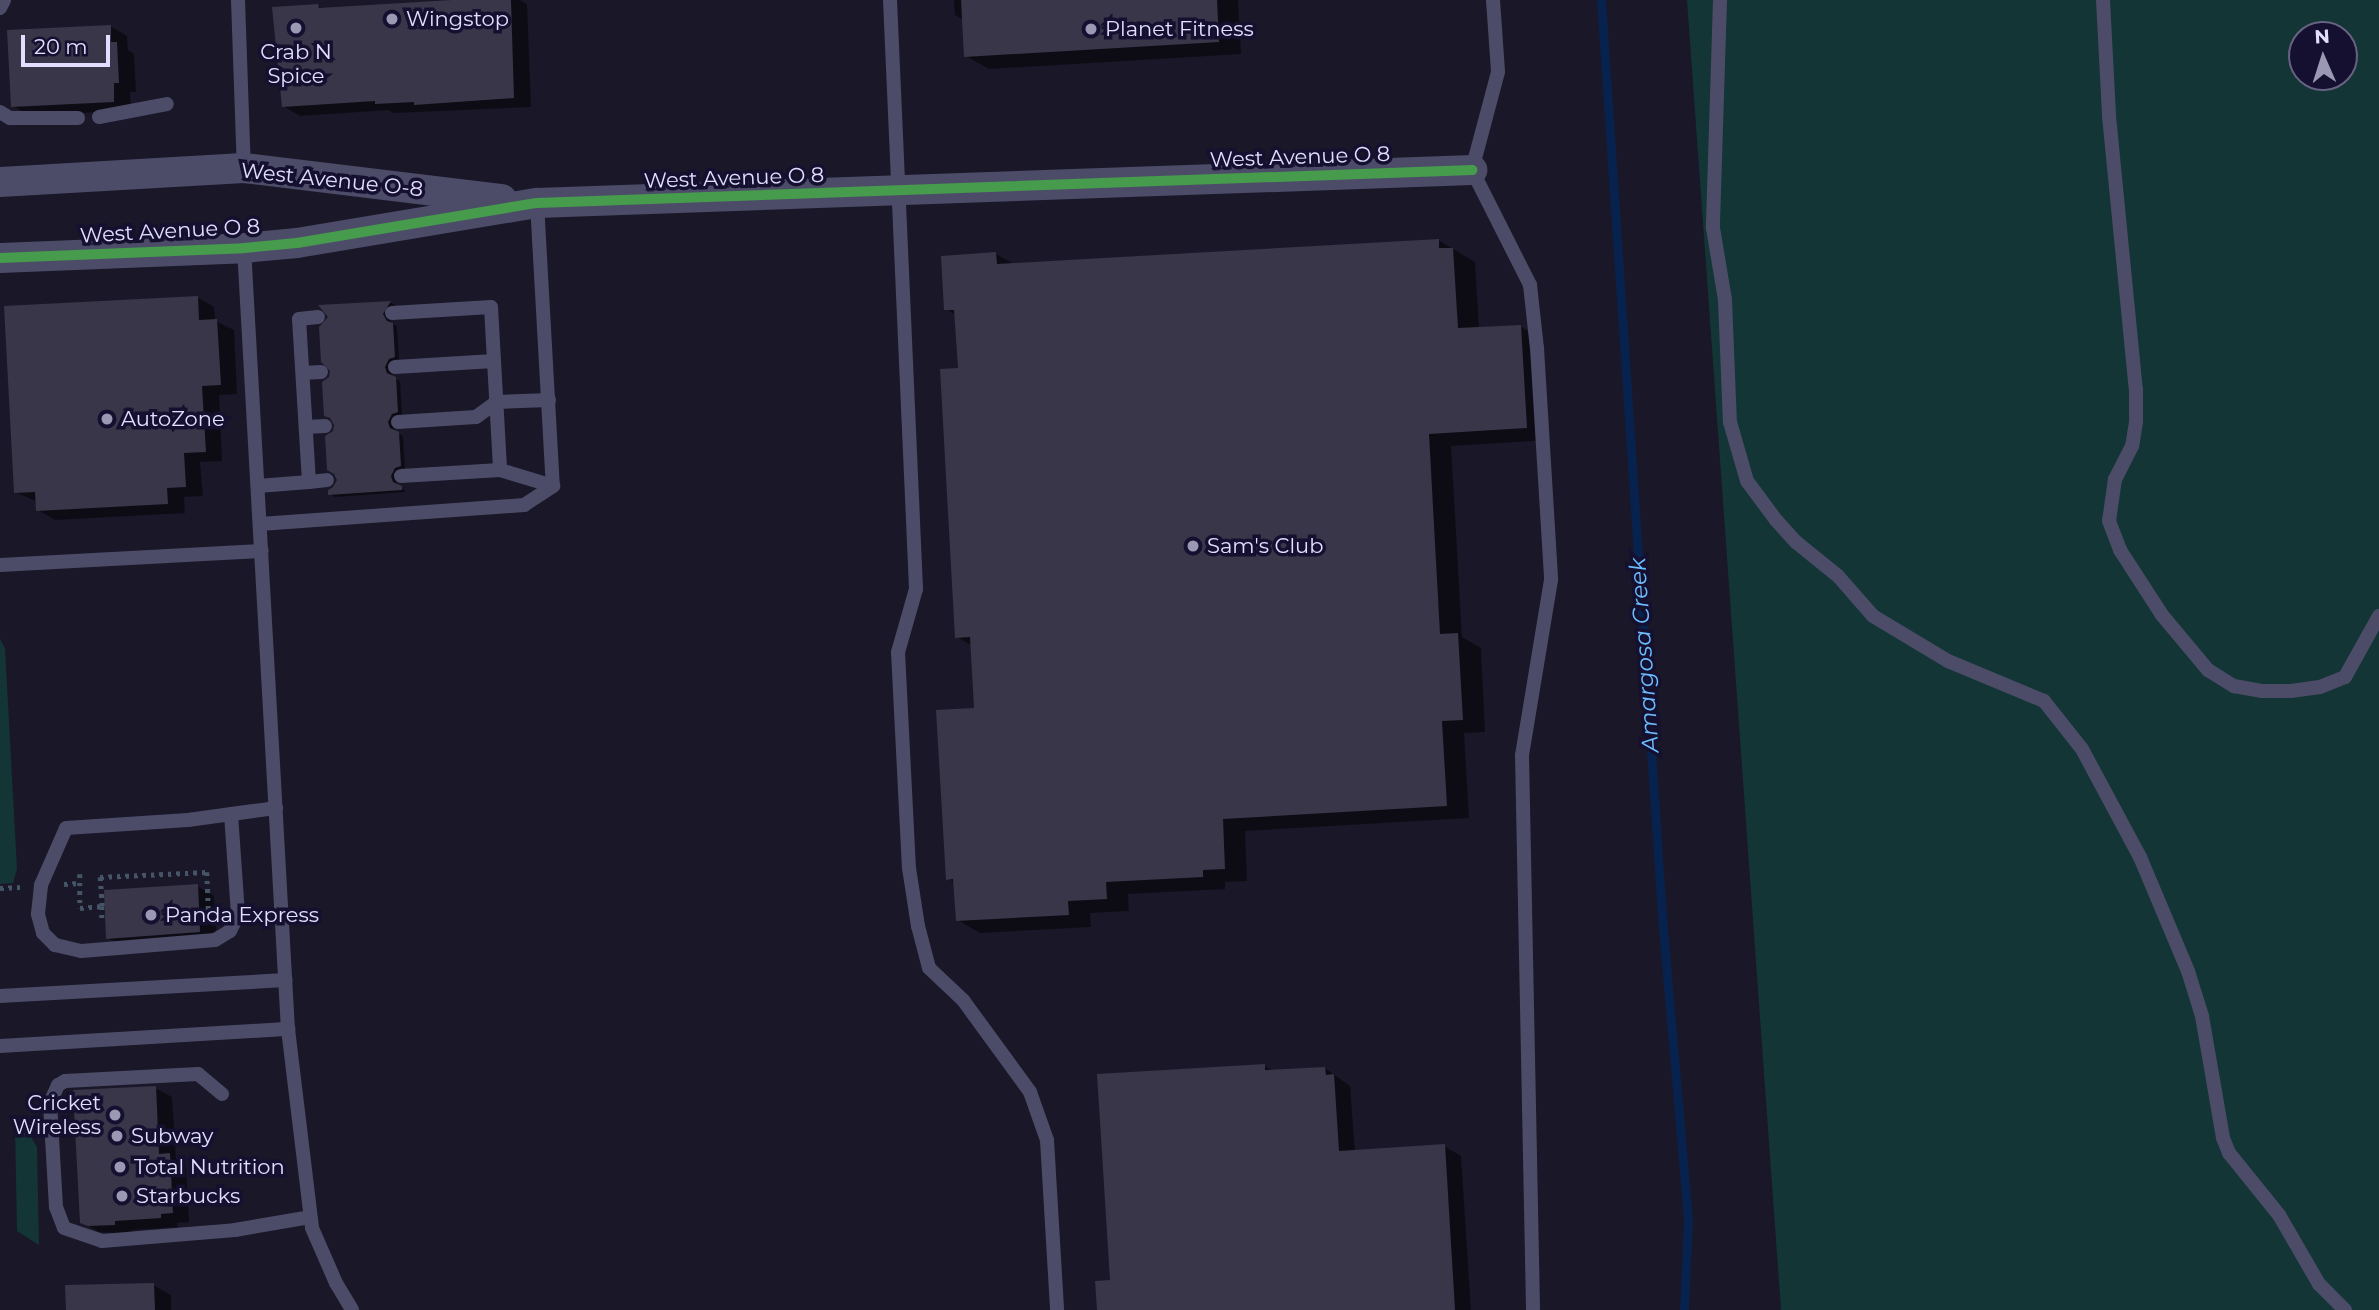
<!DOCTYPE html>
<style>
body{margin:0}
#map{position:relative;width:2379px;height:1310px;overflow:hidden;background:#1a1728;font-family:Montserrat,sans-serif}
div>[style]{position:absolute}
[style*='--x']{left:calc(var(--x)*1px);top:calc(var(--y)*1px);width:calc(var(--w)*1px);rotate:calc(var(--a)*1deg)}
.green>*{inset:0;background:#133536}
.shadow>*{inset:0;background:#0007}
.stream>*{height:9px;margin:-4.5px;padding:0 4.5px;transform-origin:4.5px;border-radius:4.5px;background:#08224e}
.building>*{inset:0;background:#393649}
.path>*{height:4.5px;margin-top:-2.25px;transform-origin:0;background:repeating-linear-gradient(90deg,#455567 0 3.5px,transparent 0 8.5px)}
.service>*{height:14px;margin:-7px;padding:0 7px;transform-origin:7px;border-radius:7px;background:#4c4c69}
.minor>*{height:30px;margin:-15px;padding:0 15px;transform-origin:15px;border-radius:15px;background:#4c4c69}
.cycleway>*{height:10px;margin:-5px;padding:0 5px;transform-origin:5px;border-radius:5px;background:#469c4c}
.dots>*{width:19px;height:19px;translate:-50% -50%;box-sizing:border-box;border:4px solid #15102f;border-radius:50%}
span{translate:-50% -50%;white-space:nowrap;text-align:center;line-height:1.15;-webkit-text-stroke:7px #15102f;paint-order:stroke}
.poi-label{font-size:21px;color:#e1deff}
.left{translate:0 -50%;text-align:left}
.right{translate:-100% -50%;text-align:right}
.street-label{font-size:21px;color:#e1deff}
.water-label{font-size:23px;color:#6cbdff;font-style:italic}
.north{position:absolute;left:2288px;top:21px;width:70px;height:70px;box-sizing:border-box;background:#15102f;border:2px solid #676282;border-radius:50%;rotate:357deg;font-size:19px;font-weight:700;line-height:28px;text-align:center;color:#e1deff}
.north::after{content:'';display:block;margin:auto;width:24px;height:32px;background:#9b98b4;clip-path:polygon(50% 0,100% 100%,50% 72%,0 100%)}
.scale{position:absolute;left:21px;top:35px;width:89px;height:32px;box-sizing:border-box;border:4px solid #e1deff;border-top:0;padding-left:9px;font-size:21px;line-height:24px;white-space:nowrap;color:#e1deff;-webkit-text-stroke:5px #15102f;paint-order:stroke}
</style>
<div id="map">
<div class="green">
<div style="clip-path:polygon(evenodd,1687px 0,2379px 0,2379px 1310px,1781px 1310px,1687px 0,2302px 35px,2344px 35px,2344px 77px,2302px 77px,2302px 35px)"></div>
<div style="clip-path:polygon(0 639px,5px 648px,17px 869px,13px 883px,0 884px)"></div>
<div style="clip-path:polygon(15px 1123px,28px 1132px,37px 1147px,39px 1245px,17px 1231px)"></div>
</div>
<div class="shadow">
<div style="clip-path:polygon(468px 0,520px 0,527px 4px,531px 107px,394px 113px,388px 110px,300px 116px,283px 106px,318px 6px,325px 10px)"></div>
<div style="clip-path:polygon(954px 0,1238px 0,1241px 54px,989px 69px,966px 56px,964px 20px,955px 15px)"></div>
<div style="clip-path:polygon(110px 26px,127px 36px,128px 50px,134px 54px,136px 92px,130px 92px,131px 110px,30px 116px,13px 106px)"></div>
<div style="clip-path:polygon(1438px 240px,1475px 262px,1479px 329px,1521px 327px,1543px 340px,1549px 440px,1451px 446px,1462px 637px,1481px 648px,1485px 732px,1464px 733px,1469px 818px,1245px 831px,1247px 881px,1225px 882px,1225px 889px,1128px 894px,1129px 911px,1090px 913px,1091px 927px,980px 933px,958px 920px,955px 883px,947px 878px,976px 709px,973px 646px,957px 637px,959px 369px,956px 315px,946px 309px,996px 254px,1014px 264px)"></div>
<div style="clip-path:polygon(197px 297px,214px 307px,215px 321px,234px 330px,237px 394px,219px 395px,222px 461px,200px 462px,203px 496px,184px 497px,185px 513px,55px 520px,38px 510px,38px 502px,15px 492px)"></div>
<div style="clip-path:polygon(391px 303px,395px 305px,387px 318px,397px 327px,399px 360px,390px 370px,392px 377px,400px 381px,402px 415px,393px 425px,395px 432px,403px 436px,405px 469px,398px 474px,396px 482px,406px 492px,335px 497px,330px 494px,338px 480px,330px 317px,321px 307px)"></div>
<div style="clip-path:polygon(197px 886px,214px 896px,217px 941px,125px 948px,108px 938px)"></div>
<div style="clip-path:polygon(1264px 1066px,1274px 1071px,1325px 1068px,1350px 1086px,1355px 1152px,1444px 1146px,1461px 1156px,1471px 1310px,1099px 1310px,1112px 1282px)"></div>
<div style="clip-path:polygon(155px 1088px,172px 1097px,176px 1159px,186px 1165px,189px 1222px,177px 1223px,178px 1227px,132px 1230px,132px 1234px,99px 1232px,82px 1222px)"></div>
<div style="clip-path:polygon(153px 1285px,171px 1295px,171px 1310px,68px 1310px)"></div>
</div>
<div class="stream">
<div style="--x:1601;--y:0;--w:918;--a:86.19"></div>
<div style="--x:1662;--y:916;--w:304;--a:85.1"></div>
<div style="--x:1688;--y:1219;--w:91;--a:92.5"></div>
</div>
<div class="building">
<div style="clip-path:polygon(452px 0,511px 0,514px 98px,414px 105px,414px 102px,375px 104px,375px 101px,282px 107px,272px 7px,318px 4px,319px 8px)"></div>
<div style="clip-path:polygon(961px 0,1217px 0,1219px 42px,964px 57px)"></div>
<div style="clip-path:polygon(111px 25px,111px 42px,117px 42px,119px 83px,114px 83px,114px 102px,11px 107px,7px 30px)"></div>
<div style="clip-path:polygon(1439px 239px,1439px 248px,1453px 248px,1458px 328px,1521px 325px,1527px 428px,1429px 434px,1440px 634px,1458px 633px,1463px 720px,1442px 721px,1447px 806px,1223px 819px,1225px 869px,1203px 870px,1203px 877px,1106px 882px,1107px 899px,1068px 901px,1069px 915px,956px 921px,953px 879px,946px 880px,936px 710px,974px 708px,970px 637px,955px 638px,940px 369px,958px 368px,954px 310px,944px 310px,941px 256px,996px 252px,997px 264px)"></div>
<div style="clip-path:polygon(198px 296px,199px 320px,217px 319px,221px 385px,202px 386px,206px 452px,184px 453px,186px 487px,167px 488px,168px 504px,36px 511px,35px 492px,14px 493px,4px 306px)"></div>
<div style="clip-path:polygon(391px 301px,383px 314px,387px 321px,393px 323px,395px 357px,389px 359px,385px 367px,387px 373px,396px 377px,398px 412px,392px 414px,388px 422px,390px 428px,399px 432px,401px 466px,395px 468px,391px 476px,393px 482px,402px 486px,402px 490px,328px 495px,328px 490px,333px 487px,337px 480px,334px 474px,327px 470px,325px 436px,333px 431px,334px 425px,330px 418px,324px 416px,322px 382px,329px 377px,330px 371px,321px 362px,319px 327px,328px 317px,318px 305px)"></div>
<div style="clip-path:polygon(198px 884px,200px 932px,106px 939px,104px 890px)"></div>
<div style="clip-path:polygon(1265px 1064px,1265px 1070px,1325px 1067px,1326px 1075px,1334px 1074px,1339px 1151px,1445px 1144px,1455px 1310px,1097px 1310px,1095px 1281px,1110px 1280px,1097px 1074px)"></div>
<div style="clip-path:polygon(156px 1086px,159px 1154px,170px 1153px,173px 1213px,161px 1214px,161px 1218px,115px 1221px,115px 1225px,88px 1226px,80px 1223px,73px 1090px)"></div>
<div style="clip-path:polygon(154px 1283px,155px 1310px,66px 1310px,65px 1285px)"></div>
</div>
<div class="path">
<div style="--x:80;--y:874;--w:34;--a:90"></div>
<div style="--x:80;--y:908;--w:22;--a:-5"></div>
<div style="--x:102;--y:906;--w:16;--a:90"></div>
<div style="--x:64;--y:884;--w:16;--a:-4"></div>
<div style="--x:0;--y:888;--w:20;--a:-3"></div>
<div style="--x:102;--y:906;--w:29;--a:-94"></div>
<div style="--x:100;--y:877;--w:107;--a:-2.7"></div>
<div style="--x:207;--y:872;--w:48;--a:87.6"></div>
</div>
<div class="service">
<div style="--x:238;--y:0;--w:168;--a:88"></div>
<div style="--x:890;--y:0;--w:590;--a:87.47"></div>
<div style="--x:916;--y:589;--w:66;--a:105.9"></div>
<div style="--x:898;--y:652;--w:216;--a:87.1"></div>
<div style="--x:909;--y:868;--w:59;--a:81.2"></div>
<div style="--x:918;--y:926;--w:43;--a:75.3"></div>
<div style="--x:929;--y:968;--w:47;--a:43.3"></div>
<div style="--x:963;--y:1000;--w:114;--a:53.9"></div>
<div style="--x:1030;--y:1092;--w:51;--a:70.5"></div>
<div style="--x:1047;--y:1140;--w:170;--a:86.6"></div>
<div style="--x:1493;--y:0;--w:72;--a:86"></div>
<div style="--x:1498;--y:72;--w:101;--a:104.9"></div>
<div style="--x:1472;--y:170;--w:129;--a:63.2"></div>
<div style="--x:1530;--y:285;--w:63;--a:83.7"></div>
<div style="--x:1537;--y:348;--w:232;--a:86.5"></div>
<div style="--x:1551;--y:580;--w:177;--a:99.4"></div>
<div style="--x:1522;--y:755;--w:555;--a:88.86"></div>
<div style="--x:1720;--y:0;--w:228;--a:91.8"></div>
<div style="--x:1713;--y:228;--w:73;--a:80.5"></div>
<div style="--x:1725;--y:300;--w:122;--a:87.7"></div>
<div style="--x:1730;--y:422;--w:61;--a:73.9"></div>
<div style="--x:1747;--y:481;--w:49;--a:53.4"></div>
<div style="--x:1776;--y:520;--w:30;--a:48"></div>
<div style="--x:1796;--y:542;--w:54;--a:39"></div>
<div style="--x:1838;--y:576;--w:53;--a:48.8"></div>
<div style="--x:1873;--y:616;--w:87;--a:31"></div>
<div style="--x:1948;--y:661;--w:104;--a:22.6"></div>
<div style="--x:2044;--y:701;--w:61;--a:51.6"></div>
<div style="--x:2082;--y:749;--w:123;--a:61.8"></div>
<div style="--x:2140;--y:857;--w:124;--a:67.2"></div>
<div style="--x:2188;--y:971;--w:47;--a:72.7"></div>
<div style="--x:2202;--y:1016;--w:124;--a:80.2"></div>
<div style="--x:2223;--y:1138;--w:16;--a:68"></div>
<div style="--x:2229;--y:1153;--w:80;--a:51.1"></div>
<div style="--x:2279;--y:1215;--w:80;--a:59.9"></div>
<div style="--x:2319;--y:1284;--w:37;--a:45"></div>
<div style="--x:2103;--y:0;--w:116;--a:87"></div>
<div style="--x:2109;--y:116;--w:274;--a:84.4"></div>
<div style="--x:2136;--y:389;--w:33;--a:90"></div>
<div style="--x:2136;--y:422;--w:24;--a:99"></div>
<div style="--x:2132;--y:446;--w:37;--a:117"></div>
<div style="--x:2115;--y:479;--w:42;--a:98.1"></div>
<div style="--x:2109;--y:521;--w:31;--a:69"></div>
<div style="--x:2120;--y:550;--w:77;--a:57.1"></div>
<div style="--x:2162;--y:615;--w:72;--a:50.1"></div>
<div style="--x:2208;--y:670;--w:31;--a:32"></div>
<div style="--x:2234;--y:686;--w:29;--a:10"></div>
<div style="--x:2263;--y:691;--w:28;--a:0"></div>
<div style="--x:2291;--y:691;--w:29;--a:-8"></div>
<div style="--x:2320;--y:687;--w:27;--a:-22"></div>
<div style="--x:2345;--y:677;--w:70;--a:-60.9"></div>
<div style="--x:0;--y:8;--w:9;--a:-63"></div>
<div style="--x:0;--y:112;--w:12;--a:31"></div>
<div style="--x:10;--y:118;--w:68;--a:0"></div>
<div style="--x:99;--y:117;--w:69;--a:-10.8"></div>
<div style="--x:537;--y:203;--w:283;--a:86.8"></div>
<div style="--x:244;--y:248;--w:782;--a:86.78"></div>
<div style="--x:288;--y:1029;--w:200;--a:83.1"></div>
<div style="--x:312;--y:1228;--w:60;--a:66.4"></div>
<div style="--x:336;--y:1283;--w:31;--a:59"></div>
<div style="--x:392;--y:313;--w:99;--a:-3.5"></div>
<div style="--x:491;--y:307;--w:163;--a:86.8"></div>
<div style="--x:395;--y:367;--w:99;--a:-3.5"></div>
<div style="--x:303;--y:373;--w:18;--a:-3"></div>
<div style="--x:398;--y:422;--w:78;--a:-3.7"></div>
<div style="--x:476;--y:417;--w:26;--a:-36"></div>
<div style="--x:497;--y:402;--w:52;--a:-2.2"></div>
<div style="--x:306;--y:427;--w:19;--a:-3"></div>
<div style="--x:401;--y:476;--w:99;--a:-3.5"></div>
<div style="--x:500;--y:470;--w:55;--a:16.8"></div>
<div style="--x:309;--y:482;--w:18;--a:-6"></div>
<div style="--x:258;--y:486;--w:51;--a:-4.5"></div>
<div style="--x:309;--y:482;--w:163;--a:-93.5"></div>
<div style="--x:299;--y:319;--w:19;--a:-6"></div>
<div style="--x:260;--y:524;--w:265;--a:-4.1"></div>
<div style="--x:524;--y:505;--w:35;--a:-33"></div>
<div style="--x:0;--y:565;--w:262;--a:-3.1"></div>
<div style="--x:231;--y:814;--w:101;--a:86"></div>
<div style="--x:238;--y:915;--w:18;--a:117"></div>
<div style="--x:230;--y:931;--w:17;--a:149"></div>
<div style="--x:215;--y:940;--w:134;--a:175.3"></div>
<div style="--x:81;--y:951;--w:27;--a:-167"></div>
<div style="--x:55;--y:945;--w:17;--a:-135"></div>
<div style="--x:43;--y:933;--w:20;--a:-105"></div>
<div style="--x:38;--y:914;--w:29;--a:-84"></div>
<div style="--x:41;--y:885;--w:62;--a:-66.3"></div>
<div style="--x:66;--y:828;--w:122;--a:-3.8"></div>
<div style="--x:188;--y:820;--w:89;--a:-7.8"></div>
<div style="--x:0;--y:996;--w:286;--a:-3.2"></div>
<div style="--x:0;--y:1046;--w:289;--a:-3.4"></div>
<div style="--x:222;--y:1094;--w:31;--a:-140"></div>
<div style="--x:198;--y:1074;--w:133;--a:177"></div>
<div style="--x:65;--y:1081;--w:8;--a:150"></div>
<div style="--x:58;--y:1085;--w:20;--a:114"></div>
<div style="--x:50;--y:1103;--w:104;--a:86.7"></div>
<div style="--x:56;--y:1207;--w:22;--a:69"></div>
<div style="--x:64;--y:1228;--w:40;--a:18.9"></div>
<div style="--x:102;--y:1241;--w:133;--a:-4.7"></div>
<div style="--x:235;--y:1230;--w:76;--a:-9.8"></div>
</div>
<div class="minor">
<div style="--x:0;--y:182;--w:244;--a:-3.3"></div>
<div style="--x:244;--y:168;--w:260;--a:6.9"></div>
<div style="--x:0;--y:258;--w:244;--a:-2.3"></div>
<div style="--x:244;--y:248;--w:53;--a:-5.4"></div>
<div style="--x:297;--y:243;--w:243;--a:-9.5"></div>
<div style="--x:537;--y:203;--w:936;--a:-2.02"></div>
</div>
<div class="cycleway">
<div style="--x:0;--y:258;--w:244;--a:-2.3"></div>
<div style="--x:244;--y:248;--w:53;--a:-5.4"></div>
<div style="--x:297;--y:243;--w:243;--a:-9.5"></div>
<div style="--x:537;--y:203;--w:936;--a:-2.02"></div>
</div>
<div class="dots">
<div style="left:392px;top:19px;background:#9b98b4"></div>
<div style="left:296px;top:28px;background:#9b98b4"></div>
<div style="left:1091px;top:29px;background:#9b98b4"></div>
<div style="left:107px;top:419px;background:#9b98b4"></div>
<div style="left:1193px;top:546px;background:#9b98b4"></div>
<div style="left:151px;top:915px;background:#9b98b4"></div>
<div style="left:115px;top:1115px;background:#9b98b4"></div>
<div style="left:117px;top:1136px;background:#9b98b4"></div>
<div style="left:120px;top:1167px;background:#9b98b4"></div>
<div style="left:122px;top:1196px;background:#9b98b4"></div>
</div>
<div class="poi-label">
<span class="left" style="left:406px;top:19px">Wingstop</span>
<span class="left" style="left:1105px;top:29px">Planet Fitness</span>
<span style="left:296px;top:64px">Crab N<br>Spice</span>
<span class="left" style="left:121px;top:419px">AutoZone</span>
<span class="left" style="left:1207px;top:546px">Sam's Club</span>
<span class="left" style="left:165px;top:915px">Panda Express</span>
<span class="right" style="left:101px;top:1115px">Cricket<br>Wireless</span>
<span class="left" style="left:131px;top:1136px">Subway</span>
<span class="left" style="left:134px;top:1167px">Total Nutrition</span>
<span class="left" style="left:136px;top:1196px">Starbucks</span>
</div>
<div class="street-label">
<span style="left:1300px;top:157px;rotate:-2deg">West Avenue O 8</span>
<span style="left:734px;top:178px;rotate:-2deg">West Avenue O 8</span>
<span style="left:332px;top:180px;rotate:6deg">West Avenue O-8</span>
<span style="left:170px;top:231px;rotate:-3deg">West Avenue O 8</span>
</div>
<div class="water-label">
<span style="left:1644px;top:655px;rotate:-94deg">Amargosa Creek</span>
</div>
<div class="north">N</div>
<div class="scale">20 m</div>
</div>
